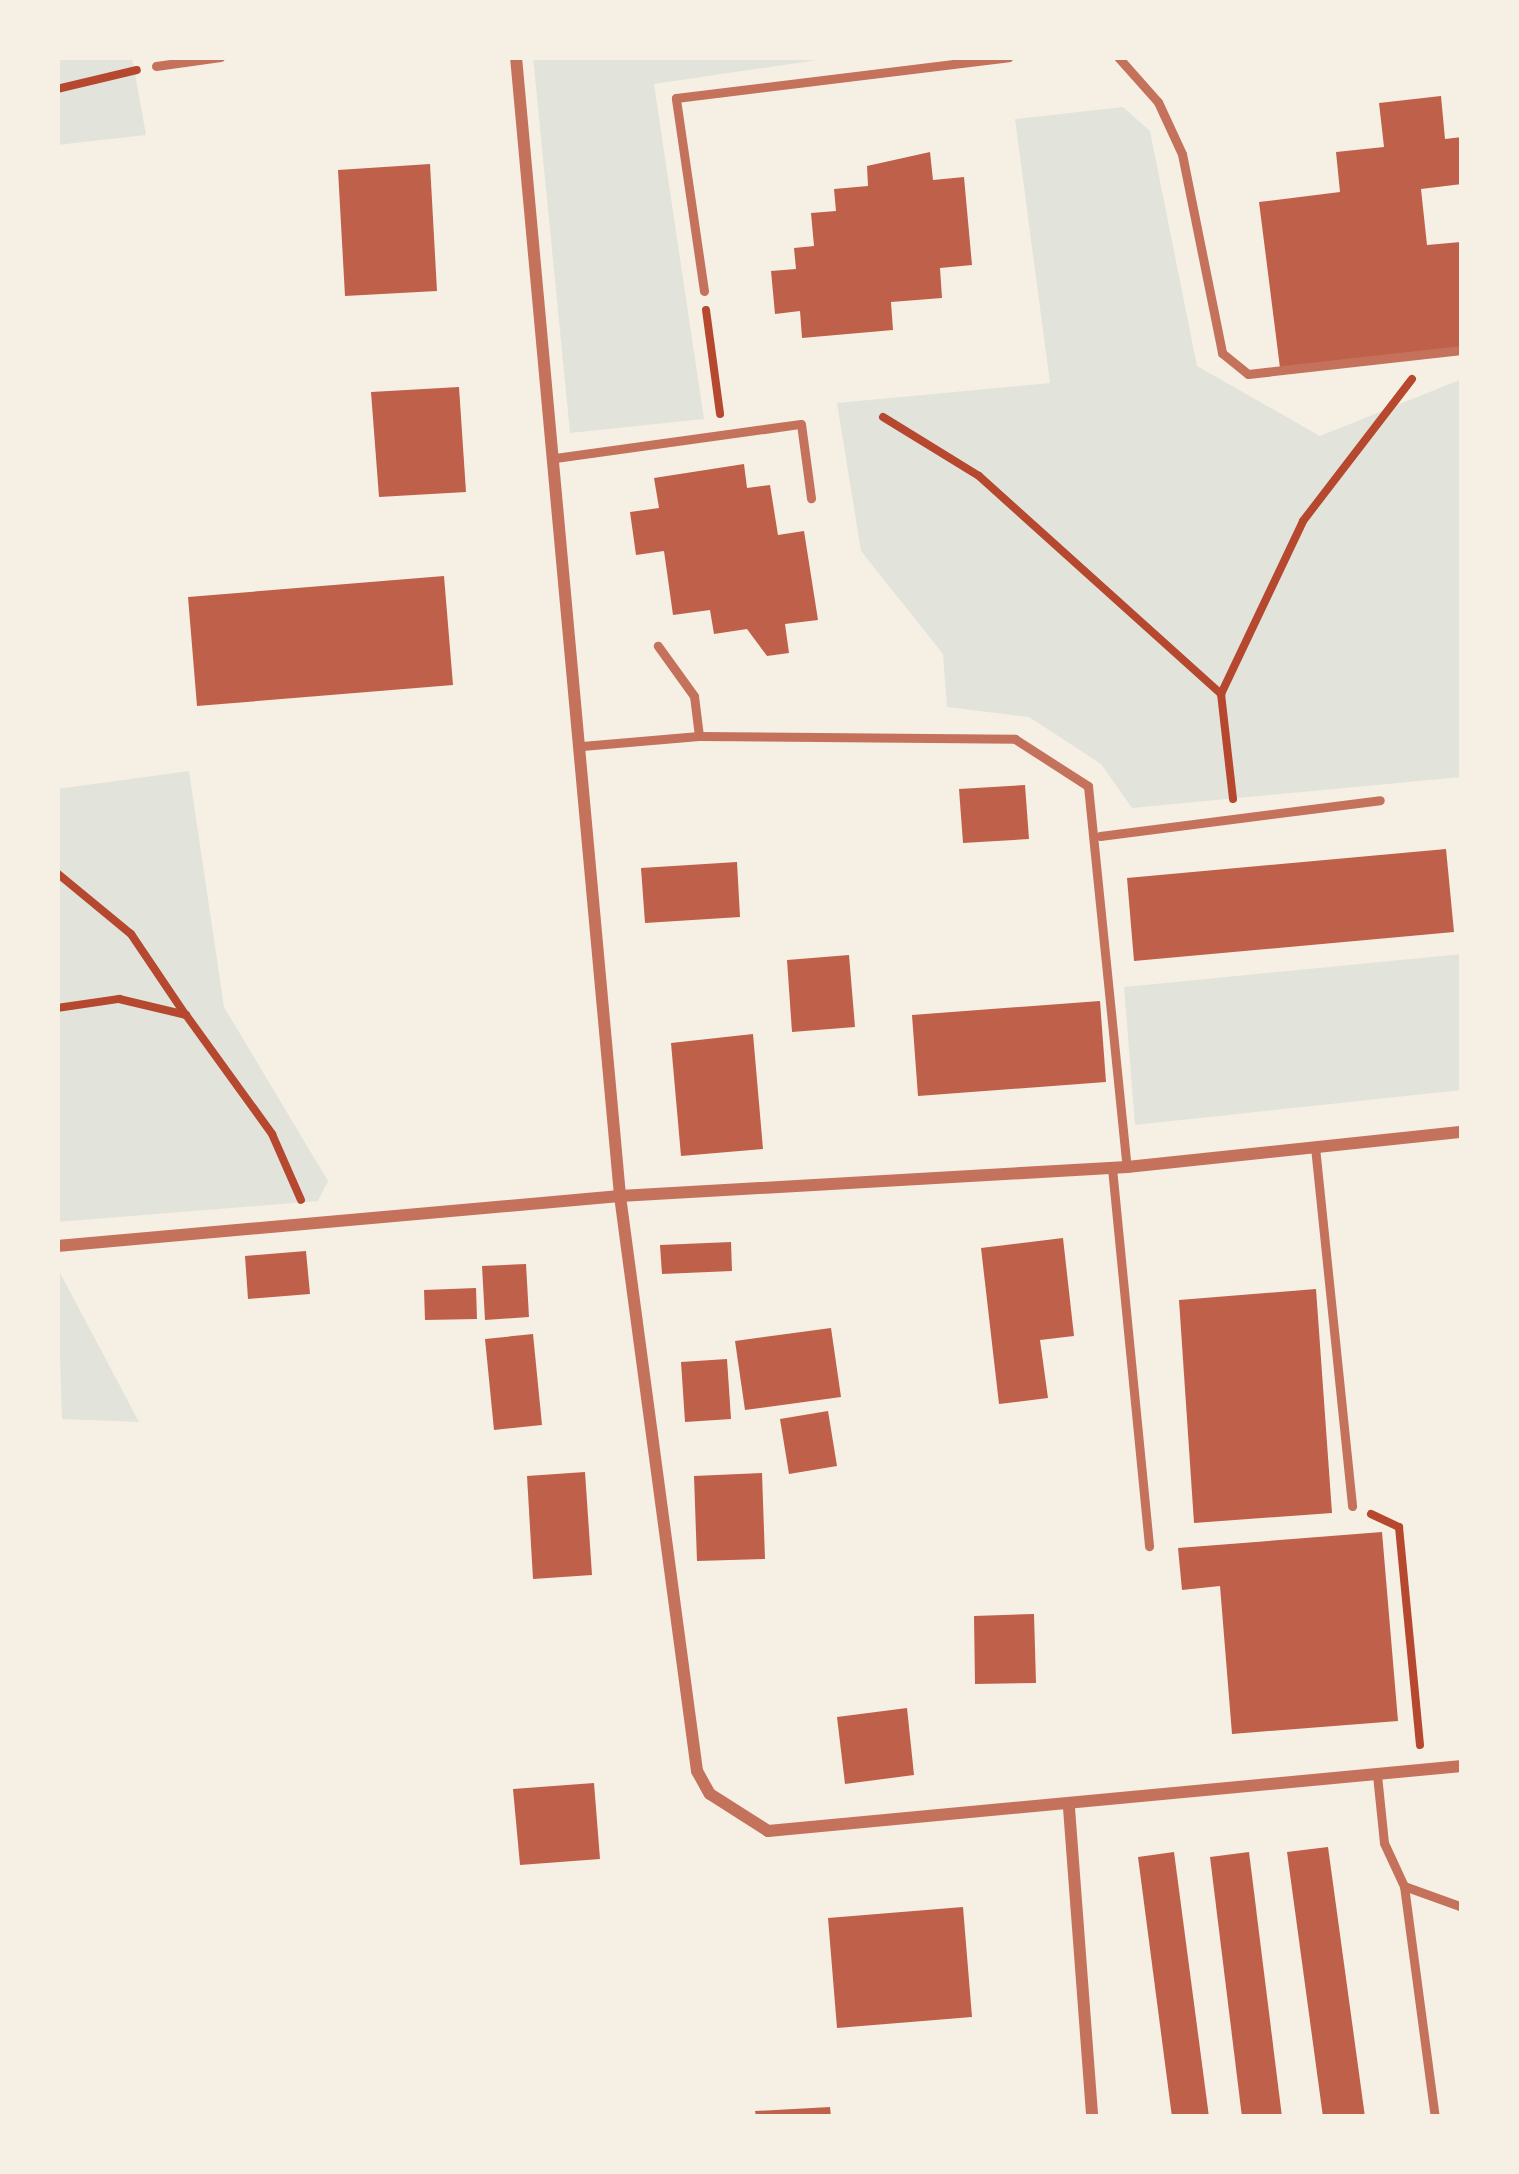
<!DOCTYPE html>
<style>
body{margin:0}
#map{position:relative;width:1519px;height:2174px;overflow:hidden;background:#f6efe4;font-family:"Open Sans",sans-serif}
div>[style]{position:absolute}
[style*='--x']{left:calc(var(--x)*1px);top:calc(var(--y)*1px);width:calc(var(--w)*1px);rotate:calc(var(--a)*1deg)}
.green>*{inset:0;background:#e2e4dc}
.building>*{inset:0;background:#bf614a}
.path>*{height:8px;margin:-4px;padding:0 4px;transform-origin:4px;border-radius:4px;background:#b5482f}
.service>*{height:9px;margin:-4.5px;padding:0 4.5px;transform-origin:4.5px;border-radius:4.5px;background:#c5725c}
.minor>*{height:12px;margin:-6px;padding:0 6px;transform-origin:6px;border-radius:6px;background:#c5725c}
span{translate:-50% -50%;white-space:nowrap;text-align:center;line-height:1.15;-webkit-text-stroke:10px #f6efe4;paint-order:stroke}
.frame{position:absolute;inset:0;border:60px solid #f6efe4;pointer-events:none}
</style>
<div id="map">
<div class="green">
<div style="clip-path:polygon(57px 57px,132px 57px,146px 135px,57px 145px)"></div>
<div style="clip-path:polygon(533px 57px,838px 57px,654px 84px,704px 419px,570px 433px)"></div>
<div style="clip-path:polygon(1123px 107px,1150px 131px,1197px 366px,1320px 436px,1462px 379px,1462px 777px,1132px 808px,1101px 764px,1029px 717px,947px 707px,943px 654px,861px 551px,837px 403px,1050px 383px,1015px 119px)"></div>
<div style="clip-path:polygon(189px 771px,224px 1007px,328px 1181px,318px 1201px,57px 1222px,57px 789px)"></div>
<div style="clip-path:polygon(1462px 954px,1462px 1090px,1135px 1125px,1124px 987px)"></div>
<div style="clip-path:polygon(57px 1267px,139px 1422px,62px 1419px)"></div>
</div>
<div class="building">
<div style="clip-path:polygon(1441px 96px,1445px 139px,1462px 137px,1462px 184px,1421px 189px,1427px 245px,1461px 242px,1462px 347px,1280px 368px,1259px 202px,1340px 192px,1336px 152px,1384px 147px,1379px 103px)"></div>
<div style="clip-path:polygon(930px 152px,933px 180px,964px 177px,972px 265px,940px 268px,942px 298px,891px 302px,893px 330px,802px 338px,800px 311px,775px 314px,771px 271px,796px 269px,794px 248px,814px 246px,811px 213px,836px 211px,834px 189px,868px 186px,867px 166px)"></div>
<div style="clip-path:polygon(430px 164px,437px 291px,345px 296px,338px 170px)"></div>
<div style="clip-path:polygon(459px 387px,466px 492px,379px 497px,371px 392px)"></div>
<div style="clip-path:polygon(744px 464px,747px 488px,770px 485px,778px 535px,804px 531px,818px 620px,785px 624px,789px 653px,767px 656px,747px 629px,714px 634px,710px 610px,673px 615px,664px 551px,636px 555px,630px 512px,659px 508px,654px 478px)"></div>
<div style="clip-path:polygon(444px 576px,453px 685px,197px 706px,188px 597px)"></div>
<div style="clip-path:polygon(1025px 785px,1029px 839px,963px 843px,959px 789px)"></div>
<div style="clip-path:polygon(1446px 849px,1454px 932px,1134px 961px,1127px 878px)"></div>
<div style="clip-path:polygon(737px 862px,740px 917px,645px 923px,641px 868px)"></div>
<div style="clip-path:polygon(849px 955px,855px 1027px,792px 1032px,787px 960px)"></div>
<div style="clip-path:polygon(1100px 1001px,1106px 1082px,918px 1096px,912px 1015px)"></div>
<div style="clip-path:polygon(753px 1034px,763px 1149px,681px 1156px,671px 1043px)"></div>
<div style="clip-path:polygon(1063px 1238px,1074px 1336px,1040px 1340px,1048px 1398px,999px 1404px,981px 1248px)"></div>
<div style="clip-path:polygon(731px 1242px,732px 1271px,662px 1274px,660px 1245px)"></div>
<div style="clip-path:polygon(306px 1251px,310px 1294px,248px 1299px,245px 1256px)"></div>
<div style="clip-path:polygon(526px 1264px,529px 1317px,485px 1320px,482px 1266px)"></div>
<div style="clip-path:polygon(476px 1288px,477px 1319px,425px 1320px,424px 1290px)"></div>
<div style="clip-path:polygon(1316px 1289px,1332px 1513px,1194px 1523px,1179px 1300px)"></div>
<div style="clip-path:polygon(831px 1328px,841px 1397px,745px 1410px,735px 1341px)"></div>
<div style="clip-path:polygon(533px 1334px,542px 1425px,494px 1430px,485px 1339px)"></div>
<div style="clip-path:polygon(727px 1359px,731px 1419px,685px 1422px,681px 1362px)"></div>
<div style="clip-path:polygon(828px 1411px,837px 1466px,789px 1474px,780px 1419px)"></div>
<div style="clip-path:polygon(585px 1472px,592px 1575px,533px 1579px,527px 1476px)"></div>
<div style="clip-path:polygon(762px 1473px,765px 1559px,697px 1561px,694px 1476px)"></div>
<div style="clip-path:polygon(1382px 1532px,1398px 1721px,1232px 1734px,1220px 1586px,1182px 1590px,1178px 1548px)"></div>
<div style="clip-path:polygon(1034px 1614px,1036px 1683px,975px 1684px,974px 1616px)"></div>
<div style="clip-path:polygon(907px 1708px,914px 1775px,845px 1784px,837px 1717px)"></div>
<div style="clip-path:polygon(594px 1783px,600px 1859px,520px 1865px,513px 1789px)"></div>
<div style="clip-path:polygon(1328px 1847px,1365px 2117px,1323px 2117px,1287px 1852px)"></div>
<div style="clip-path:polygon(1174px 1852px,1209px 2117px,1172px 2117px,1138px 1857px)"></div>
<div style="clip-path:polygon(1249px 1852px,1282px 2117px,1242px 2117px,1210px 1857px)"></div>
<div style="clip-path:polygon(963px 1907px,972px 2017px,837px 2028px,828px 1918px)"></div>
<div style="clip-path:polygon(830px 2107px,831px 2117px,756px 2117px,755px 2111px)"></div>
</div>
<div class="path">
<div style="--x:57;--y:89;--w:82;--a:-13.4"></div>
<div style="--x:706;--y:310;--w:105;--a:82.3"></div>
<div style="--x:883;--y:417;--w:113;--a:31.6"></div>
<div style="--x:979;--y:476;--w:326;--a:42"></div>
<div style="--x:1233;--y:799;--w:106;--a:-96.5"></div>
<div style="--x:1221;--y:694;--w:191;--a:-64.6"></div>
<div style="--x:1303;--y:521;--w:179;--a:-52.5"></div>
<div style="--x:57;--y:873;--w:96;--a:39.5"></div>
<div style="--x:131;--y:934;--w:97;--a:56"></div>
<div style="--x:57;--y:1008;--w:63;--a:-8.3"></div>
<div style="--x:119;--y:999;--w:69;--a:13.4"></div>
<div style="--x:186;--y:1015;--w:147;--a:54.1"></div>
<div style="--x:272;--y:1134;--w:72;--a:66.3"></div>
<div style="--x:1371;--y:1514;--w:31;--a:25"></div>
<div style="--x:1399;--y:1527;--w:219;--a:84.5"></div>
</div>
<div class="service">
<div style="--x:1118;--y:57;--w:60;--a:48.4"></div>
<div style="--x:1158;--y:102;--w:57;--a:65.2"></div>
<div style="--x:1182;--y:154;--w:203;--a:78.6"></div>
<div style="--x:1222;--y:353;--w:33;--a:39"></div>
<div style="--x:1248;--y:374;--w:215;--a:-6.4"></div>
<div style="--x:156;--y:66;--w:65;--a:-8"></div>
<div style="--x:704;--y:291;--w:195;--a:-98.3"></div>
<div style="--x:676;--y:98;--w:335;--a:-7"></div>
<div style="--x:555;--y:458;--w:248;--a:-7.9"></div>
<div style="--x:801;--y:424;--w:75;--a:82.3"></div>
<div style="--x:699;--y:736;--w:316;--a:0.5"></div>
<div style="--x:1015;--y:739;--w:87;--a:32.8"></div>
<div style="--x:1088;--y:786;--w:383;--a:84.2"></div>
<div style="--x:582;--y:746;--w:117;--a:-4.9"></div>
<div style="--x:699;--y:736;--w:40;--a:-97.1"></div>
<div style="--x:694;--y:696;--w:62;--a:-125.8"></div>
<div style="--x:1100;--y:836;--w:282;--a:-7.3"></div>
<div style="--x:1315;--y:1147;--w:361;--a:84.1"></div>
<div style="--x:1112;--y:1168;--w:380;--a:84.4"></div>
<div style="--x:1377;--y:1775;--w:68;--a:84.1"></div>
<div style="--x:1384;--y:1843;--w:47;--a:65.1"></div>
<div style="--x:1404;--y:1886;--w:62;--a:19.9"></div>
<div style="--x:1404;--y:1886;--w:233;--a:82.4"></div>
</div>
<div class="minor">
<div style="--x:516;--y:57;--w:1144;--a:84.78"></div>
<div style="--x:620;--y:1196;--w:580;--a:82.37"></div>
<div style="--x:697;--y:1771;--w:26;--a:61"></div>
<div style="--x:710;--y:1794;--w:69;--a:32.5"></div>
<div style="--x:768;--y:1831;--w:697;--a:-5.35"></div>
<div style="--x:57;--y:1246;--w:565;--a:-5.08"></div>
<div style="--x:620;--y:1196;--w:508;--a:-3.27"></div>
<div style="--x:1127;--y:1167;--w:337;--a:-6"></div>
<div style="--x:1069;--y:1808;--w:310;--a:85.7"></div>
</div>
<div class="frame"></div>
</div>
